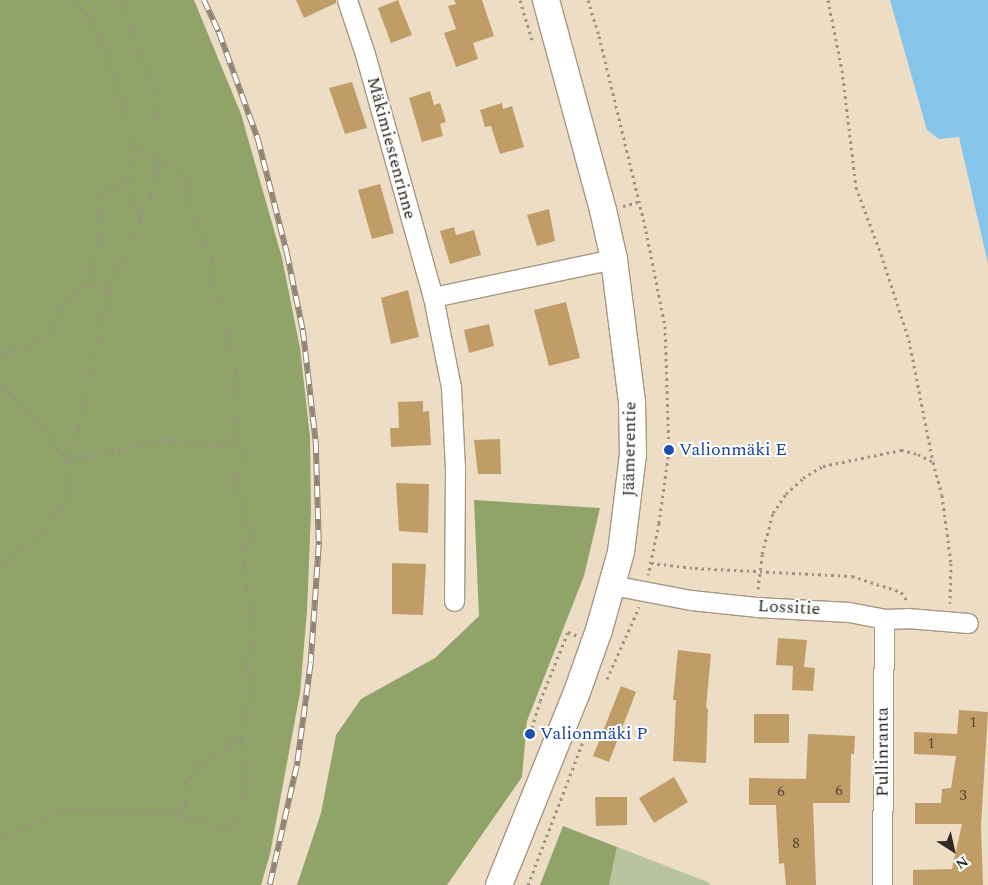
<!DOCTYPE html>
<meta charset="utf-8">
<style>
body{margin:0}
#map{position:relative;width:988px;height:885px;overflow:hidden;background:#edddc5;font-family:Spectral,serif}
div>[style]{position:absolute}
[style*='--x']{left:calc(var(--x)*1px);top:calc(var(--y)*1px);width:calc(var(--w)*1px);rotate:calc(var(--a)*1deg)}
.green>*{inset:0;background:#b7c49d}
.forest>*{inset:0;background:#90a369}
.water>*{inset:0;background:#86c5ea}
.building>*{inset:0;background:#c09d67}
.path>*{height:3px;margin-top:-1.5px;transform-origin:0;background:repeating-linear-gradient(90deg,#9d9180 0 2.5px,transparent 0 6.5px)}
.roads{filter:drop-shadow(1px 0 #a69781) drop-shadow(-1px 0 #a69781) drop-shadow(0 1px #a69781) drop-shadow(0 -1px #a69781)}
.street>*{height:19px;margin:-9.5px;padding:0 9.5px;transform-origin:9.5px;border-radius:9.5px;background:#fff}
.secondary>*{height:26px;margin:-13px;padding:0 13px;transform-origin:13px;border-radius:13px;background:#fff}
.rail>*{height:5.5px;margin-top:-2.75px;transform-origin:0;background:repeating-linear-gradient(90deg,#fff 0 11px,#908574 0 22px);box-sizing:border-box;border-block:1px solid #908574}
.dots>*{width:14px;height:14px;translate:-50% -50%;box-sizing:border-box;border:2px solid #fff;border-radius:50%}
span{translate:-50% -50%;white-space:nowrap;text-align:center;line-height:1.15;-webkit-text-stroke:4px #fff;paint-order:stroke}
.number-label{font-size:15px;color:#544732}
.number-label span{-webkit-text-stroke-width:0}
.street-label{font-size:18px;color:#302a21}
.transit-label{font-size:18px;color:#164399}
.left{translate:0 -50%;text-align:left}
.north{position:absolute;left:928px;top:825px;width:50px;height:50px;-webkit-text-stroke:4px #fff;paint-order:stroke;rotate:145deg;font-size:14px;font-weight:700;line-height:20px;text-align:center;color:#302a21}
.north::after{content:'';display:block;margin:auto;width:18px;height:22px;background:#302a21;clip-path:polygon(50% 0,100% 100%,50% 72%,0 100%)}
</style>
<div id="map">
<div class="green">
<div style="clip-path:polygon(617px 847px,708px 882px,711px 885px,609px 885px)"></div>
</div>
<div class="forest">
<div style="clip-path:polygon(0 0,194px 0,241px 114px,282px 258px,300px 348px,310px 437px,311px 512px,307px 611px,300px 693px,270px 854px,261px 885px,0 885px)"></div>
<div style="clip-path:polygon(474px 500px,600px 508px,584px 576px,527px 721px,522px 777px,447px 885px,297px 885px,321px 813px,336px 735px,361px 699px,435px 658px,479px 616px)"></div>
<div style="clip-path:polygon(563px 826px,617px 847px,609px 885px,540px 885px)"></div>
</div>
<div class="water">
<div style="clip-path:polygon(890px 0,988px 0,988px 264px,959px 137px,939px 139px,927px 130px)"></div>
</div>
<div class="building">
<div style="clip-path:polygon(296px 0,336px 0,336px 3px,304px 18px)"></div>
<div style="clip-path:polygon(398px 0,412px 35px,391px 43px,378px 8px)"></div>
<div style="clip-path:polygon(454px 0,482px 0,494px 36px,473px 43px,478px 59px,456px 67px,444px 33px,456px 29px,448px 6px,456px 4px)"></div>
<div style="clip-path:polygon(352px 82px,367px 128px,345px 134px,329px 88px)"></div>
<div style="clip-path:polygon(430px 91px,434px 105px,440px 103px,446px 122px,440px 124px,443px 136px,422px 142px,409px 98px)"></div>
<div style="clip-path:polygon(502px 103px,503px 109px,512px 106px,524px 147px,500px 154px,491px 126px,485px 127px,480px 110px)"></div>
<div style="clip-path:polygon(380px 184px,394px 233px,372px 239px,358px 190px)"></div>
<div style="clip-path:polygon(549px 209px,555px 241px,537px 246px,527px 215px)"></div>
<div style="clip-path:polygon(454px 227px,456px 235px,474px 230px,481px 255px,450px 264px,440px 231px)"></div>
<div style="clip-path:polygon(408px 290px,419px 337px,391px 344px,381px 298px)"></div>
<div style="clip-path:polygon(566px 302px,580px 358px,549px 366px,534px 310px)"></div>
<div style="clip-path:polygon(489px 324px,494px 346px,469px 353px,464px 330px)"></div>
<div style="clip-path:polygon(423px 401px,423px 412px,429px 411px,431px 445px,391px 447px,390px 428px,399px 428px,398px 402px)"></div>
<div style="clip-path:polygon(500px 439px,501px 474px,478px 474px,474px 440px)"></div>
<div style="clip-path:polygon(396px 483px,429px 484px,428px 533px,399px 531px)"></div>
<div style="clip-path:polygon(392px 563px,426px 564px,423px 615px,392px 614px)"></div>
<div style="clip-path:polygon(778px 638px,807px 640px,804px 667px,815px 668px,813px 691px,792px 690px,793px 666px,776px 665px)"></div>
<div style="clip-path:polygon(678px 650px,711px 654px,706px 708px,708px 709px,706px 763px,673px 761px,676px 700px,673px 700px)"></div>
<div style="clip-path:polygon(621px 686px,636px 692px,609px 762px,593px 756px)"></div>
<div style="clip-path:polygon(959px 710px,988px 712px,981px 825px,983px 885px,913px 885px,913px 870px,952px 869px,962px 824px,915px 824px,915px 803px,941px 803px,942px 789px,951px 788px,956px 756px,914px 754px,914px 732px,957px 734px)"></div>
<div style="clip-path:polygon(754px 714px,789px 714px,789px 743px,754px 743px)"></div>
<div style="clip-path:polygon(808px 734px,855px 736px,854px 754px,851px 754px,850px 803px,813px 803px,816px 885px,786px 885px,784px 863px,779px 864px,776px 805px,749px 805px,749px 778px,806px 779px)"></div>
<div style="clip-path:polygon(674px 777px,688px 802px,654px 823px,639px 798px)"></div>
<div style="clip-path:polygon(595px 797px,627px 797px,627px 825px,596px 826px)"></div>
</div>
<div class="path">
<div style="--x:520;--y:0;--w:42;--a:73.3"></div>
<div style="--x:588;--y:0;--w:38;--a:73"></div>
<div style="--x:599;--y:36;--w:201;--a:76.4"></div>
<div style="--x:646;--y:231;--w:97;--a:78.7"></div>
<div style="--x:665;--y:326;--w:124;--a:88.2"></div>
<div style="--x:669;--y:450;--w:74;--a:97.8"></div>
<div style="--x:659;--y:523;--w:53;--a:101.9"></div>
<div style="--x:828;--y:0;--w:71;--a:78.7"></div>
<div style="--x:842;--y:70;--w:118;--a:83.2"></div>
<div style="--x:856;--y:187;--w:72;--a:69.5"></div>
<div style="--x:881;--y:254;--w:90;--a:72"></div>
<div style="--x:909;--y:340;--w:124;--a:78.9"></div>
<div style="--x:128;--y:181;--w:42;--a:73.3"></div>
<div style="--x:623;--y:206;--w:16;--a:-15"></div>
<div style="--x:87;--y:285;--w:27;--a:-6"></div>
<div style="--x:0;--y:354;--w:33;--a:-16"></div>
<div style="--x:32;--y:345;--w:26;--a:-39"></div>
<div style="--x:52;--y:329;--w:34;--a:-63"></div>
<div style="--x:67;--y:299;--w:24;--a:-35"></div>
<div style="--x:87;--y:285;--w:45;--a:-76"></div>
<div style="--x:98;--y:241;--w:30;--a:-90"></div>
<div style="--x:98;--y:211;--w:18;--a:-77"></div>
<div style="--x:102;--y:193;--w:29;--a:-25"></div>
<div style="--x:128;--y:181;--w:37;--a:-88"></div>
<div style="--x:129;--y:144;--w:34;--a:-97"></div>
<div style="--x:125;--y:110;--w:74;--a:-108.9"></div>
<div style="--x:101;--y:40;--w:29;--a:-117"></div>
<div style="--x:88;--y:14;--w:20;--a:-135"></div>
<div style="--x:0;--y:383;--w:61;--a:46.3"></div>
<div style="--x:42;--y:427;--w:40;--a:53"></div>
<div style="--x:67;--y:460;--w:102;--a:-11.9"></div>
<div style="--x:167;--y:439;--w:49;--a:9.5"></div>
<div style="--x:215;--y:447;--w:21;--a:-19"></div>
<div style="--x:651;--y:563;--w:44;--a:6.5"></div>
<div style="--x:695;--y:568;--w:157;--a:2.9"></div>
<div style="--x:852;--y:576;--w:52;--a:18.1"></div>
<div style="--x:901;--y:592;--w:11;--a:56"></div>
<div style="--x:0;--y:572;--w:11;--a:-56"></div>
<div style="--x:6;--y:563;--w:44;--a:-41.3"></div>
<div style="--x:39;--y:534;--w:30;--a:-49"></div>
<div style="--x:59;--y:511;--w:25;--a:-63"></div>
<div style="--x:70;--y:489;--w:29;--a:-98"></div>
<div style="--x:66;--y:460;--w:35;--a:-70"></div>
<div style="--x:78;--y:427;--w:128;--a:-77.4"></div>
<div style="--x:106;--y:302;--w:47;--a:-70"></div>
<div style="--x:122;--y:258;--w:69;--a:-65.3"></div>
<div style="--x:151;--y:195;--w:20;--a:-75"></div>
<div style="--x:156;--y:176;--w:43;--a:-83.4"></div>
<div style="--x:161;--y:133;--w:40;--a:-98.5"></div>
<div style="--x:155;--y:93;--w:99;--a:-110.1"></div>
<div style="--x:758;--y:589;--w:35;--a:-83"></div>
<div style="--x:762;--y:554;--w:42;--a:-75"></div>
<div style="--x:773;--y:513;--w:23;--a:-56"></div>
<div style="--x:786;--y:494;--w:23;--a:-43"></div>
<div style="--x:803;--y:478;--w:23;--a:-31"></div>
<div style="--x:823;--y:466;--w:80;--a:-11.6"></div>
<div style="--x:901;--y:450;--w:17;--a:13"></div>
<div style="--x:918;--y:454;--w:17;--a:28"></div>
<div style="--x:933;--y:462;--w:34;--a:75"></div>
<div style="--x:942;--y:495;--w:69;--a:82.5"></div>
<div style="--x:951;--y:563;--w:40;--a:91.4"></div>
<div style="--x:607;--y:679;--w:79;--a:-66"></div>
<div style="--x:530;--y:734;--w:34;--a:-73"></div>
<div style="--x:540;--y:701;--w:74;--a:-67.9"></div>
<div style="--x:568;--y:632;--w:9;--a:21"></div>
<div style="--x:176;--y:814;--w:15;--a:-53"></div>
<div style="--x:185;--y:802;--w:19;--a:-87"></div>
<div style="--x:186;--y:783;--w:20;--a:-53"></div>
<div style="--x:198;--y:767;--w:34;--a:-36"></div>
<div style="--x:226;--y:747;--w:9;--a:-63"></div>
<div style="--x:230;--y:739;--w:10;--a:-6"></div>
<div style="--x:0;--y:842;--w:13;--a:-42"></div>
<div style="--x:10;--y:833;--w:61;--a:-22.3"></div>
<div style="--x:66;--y:810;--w:98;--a:0.6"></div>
<div style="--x:164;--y:811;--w:36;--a:13"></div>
<div style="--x:199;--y:819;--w:33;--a:20"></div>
<div style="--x:230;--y:830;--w:35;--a:-68"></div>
<div style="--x:243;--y:797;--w:22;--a:-80"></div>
<div style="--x:247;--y:775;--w:38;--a:-101"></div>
<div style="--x:240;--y:738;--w:47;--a:-76.6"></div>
<div style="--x:251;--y:692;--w:35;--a:-98"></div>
<div style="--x:246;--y:657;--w:17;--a:-59"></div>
<div style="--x:255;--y:642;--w:33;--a:-95"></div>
<div style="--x:252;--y:609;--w:22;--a:-106"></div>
<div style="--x:246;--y:588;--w:41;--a:-95.6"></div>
<div style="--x:242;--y:547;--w:19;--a:-47"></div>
<div style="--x:255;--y:533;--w:26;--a:-126"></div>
<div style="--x:240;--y:512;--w:13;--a:-81"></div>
<div style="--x:242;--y:499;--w:15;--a:-122"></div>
<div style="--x:234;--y:486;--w:34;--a:-73"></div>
<div style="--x:244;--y:454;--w:17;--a:-123"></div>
<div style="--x:235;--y:440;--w:11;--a:-100"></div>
<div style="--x:233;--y:429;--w:20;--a:-66"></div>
<div style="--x:241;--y:411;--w:20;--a:-108"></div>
<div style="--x:235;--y:392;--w:22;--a:-87"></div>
<div style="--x:236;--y:370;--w:28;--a:-108"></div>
<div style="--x:227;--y:343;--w:39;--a:-97"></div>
<div style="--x:222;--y:304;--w:27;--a:-121"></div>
<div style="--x:208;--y:281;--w:21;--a:-79"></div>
<div style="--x:212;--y:260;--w:66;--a:-113.1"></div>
<div style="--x:186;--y:199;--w:17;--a:-87"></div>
<div style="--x:187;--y:182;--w:20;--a:-135"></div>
<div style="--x:173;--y:168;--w:50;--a:-151.4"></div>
<div style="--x:528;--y:885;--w:156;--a:-69"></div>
</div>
<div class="roads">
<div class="street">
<div style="--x:347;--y:0;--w:57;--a:71.6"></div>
<div style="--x:365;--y:54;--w:252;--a:74.4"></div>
<div style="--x:433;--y:297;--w:92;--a:78.7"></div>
<div style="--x:451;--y:387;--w:81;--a:87.2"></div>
<div style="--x:455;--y:468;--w:133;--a:90.4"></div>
<div style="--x:433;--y:297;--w:185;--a:-11.9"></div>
<div style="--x:612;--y:585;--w:80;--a:10.8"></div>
<div style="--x:691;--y:600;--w:65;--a:6.1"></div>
<div style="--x:756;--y:607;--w:93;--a:3.1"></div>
<div style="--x:849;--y:612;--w:36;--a:11"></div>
<div style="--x:884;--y:619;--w:23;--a:-2"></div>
<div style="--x:907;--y:618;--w:61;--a:4.7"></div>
<div style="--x:882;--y:885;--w:266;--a:-89.6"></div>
</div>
<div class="secondary">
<div style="--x:499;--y:885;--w:208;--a:-68"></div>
<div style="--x:577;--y:692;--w:66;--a:-70.5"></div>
<div style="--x:599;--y:630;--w:81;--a:-74.2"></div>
<div style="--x:621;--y:552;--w:99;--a:-83"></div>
<div style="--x:633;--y:454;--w:52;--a:-91.1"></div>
<div style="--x:632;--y:402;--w:144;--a:-97.2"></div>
<div style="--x:614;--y:259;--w:50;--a:-102.7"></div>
<div style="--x:603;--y:210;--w:218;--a:-105.2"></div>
</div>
</div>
<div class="rail">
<div style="--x:204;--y:0;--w:35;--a:65"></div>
<div style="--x:219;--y:32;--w:114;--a:70"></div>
<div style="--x:258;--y:139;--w:118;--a:75.7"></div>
<div style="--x:287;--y:253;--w:79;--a:78.3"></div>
<div style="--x:303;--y:330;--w:113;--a:83.4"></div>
<div style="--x:316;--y:442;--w:103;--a:88.3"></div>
<div style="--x:319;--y:545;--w:118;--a:93.9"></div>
<div style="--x:311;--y:663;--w:104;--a:97.7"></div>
<div style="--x:297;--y:766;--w:122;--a:102.8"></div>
</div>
<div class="dots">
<div style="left:669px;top:450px;background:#1a4fb4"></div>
<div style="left:530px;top:734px;background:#1a4fb4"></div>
</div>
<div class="number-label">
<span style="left:973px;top:723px">1</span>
<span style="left:931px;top:744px">1</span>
<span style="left:839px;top:791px">6</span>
<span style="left:781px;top:792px">6</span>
<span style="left:963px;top:796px">3</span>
<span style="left:796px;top:844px">8</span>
</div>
<div class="street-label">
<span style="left:391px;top:148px;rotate:75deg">Mäkimiestenrinne</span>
<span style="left:630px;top:449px;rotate:-89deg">Jäämerentie</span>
<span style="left:789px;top:608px;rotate:3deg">Lossitie</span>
<span style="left:883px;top:752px;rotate:-90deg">Pullinranta</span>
</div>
<div class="transit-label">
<span class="left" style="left:679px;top:450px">Valionmäki E</span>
<span class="left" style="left:540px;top:734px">Valionmäki P</span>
</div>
<div class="north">N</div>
</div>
